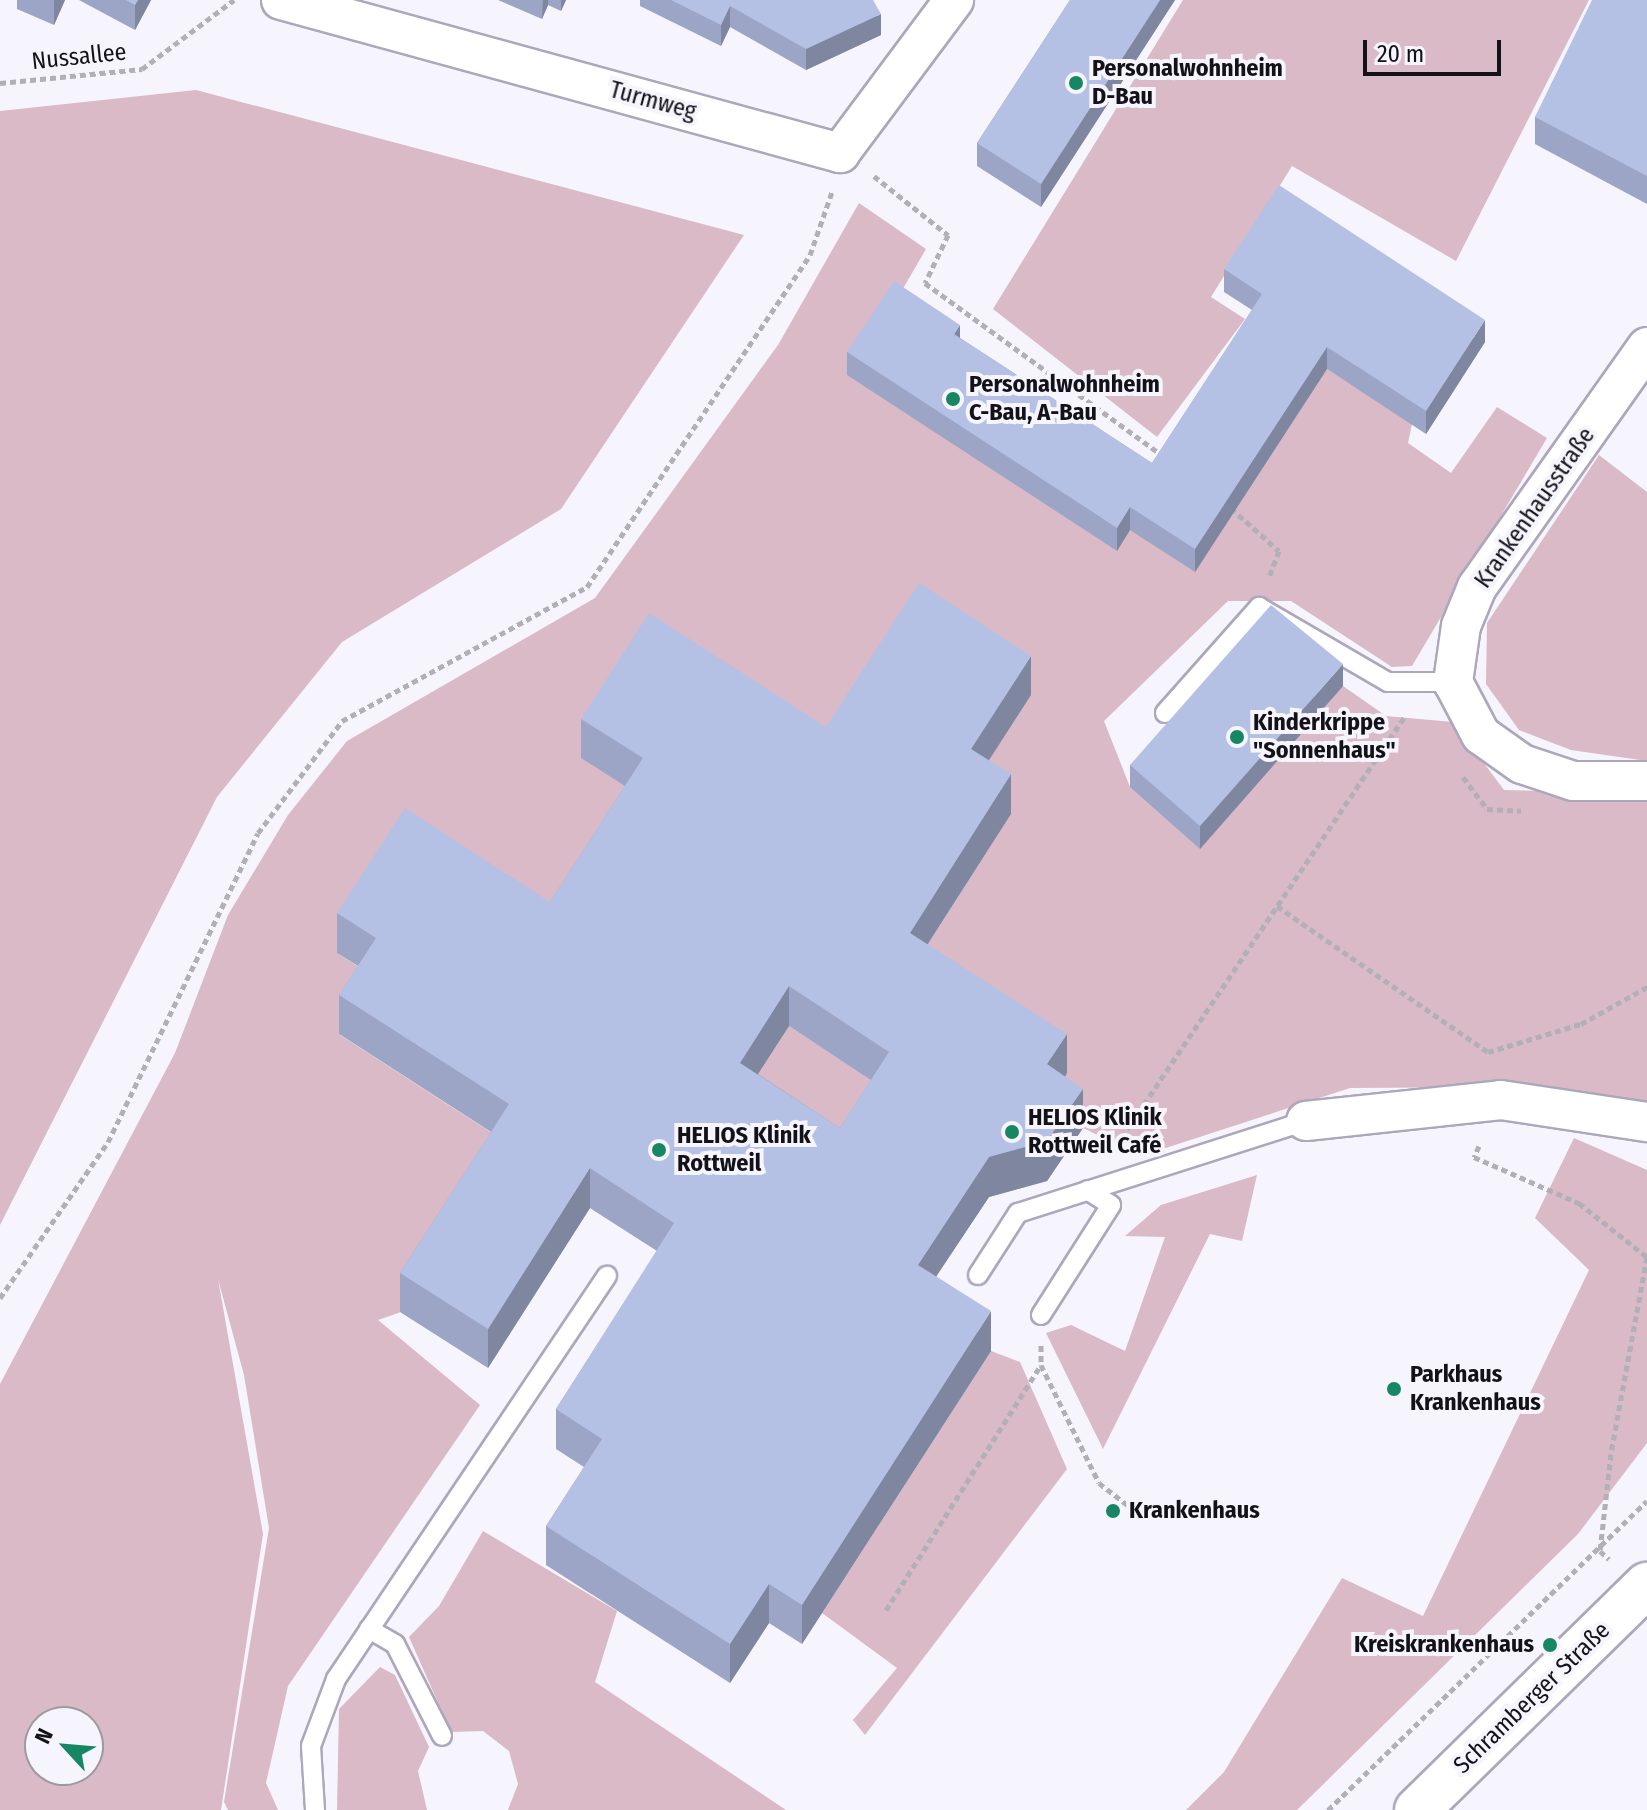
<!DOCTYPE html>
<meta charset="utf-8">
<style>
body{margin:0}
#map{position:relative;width:1647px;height:1810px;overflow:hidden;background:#f6f4fc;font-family:"Fira Sans Condensed",sans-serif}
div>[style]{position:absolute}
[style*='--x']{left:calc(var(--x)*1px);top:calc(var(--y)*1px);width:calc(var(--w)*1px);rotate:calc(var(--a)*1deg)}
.green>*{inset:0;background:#d9bac6}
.path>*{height:5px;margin-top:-2.5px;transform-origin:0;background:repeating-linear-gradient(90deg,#b1afb7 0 6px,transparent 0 10px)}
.roads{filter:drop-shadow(2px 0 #ada7bc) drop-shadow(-2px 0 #ada7bc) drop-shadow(0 2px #ada7bc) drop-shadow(0 -2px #ada7bc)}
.lane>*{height:18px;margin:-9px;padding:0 9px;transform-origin:9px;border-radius:9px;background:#fff}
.street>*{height:38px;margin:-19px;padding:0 19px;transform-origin:19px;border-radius:19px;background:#fff}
.secondary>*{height:44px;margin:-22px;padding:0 22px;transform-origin:22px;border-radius:22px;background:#fff}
.wall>*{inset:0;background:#9ca5c5}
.shaded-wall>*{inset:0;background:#7f86a0}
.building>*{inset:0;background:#b5c0e5}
.dots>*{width:22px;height:22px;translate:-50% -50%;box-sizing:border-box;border:4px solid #f6f4fc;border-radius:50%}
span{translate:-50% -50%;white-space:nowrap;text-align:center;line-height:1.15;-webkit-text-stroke:8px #f6f4fc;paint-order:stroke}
.street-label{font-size:24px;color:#141219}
.poi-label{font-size:24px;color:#141219;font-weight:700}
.left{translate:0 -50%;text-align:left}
.right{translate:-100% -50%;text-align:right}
.north{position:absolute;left:24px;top:1706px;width:80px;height:80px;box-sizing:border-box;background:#f6f4fc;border:2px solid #9c9aa1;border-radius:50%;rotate:296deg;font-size:22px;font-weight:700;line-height:32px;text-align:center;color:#141219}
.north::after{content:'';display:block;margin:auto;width:28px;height:36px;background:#168664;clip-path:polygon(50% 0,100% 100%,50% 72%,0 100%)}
.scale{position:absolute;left:1363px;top:40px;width:138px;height:36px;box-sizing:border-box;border:4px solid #141219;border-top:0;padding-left:10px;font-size:24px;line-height:28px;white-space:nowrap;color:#141219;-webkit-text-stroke:6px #f6f4fc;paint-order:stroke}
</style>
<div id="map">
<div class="green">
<div style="clip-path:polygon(1183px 0,1589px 0,1456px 261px,1292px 166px,1211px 297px,1245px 319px,1157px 437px,993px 309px)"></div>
<div style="clip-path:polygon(196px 90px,744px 235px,561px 509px,342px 642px,217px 797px,0 1225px,0 111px)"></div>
<div style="clip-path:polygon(evenodd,859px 203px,926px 249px,894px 304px,1116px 550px,1130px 530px,1327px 369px,1412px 424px,1408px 443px,1451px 473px,1497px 407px,1547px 438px,1412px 666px,1392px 667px,1291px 601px,1228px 601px,1104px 721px,1130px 787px,1343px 686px,1386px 716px,1453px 722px,1504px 790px,1647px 794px,1647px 1112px,1490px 1087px,1350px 1088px,1141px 1156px,1083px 1128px,910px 972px,1011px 814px,971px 788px,1031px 695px,826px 767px,643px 798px,550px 941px,337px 953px,376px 978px,340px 1035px,509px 1144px,401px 1312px,378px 1320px,480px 1405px,288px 1686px,266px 1783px,278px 1810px,228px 1810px,224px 1802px,269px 1528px,244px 1375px,218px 1279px,263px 1534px,221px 1810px,0 1810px,0 1384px,175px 1053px,228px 915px,288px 815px,347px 741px,595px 598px,778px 345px,859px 203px,40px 1722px,88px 1722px,88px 1770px,40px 1770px,40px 1722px)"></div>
<div style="clip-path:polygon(1599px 455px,1647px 492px,1647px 761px,1571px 750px,1519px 730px,1486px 684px,1487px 623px)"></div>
<div style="clip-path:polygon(789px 1026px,889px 1091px,840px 1168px,740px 1102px)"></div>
<div style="clip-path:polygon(1574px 1138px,1647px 1170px,1647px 1443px,1578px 1534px,1297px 1810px,1186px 1810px,1224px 1772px,1342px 1578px,1423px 1616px,1589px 1270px,1535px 1218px)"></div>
<div style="clip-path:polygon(1257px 1175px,1242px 1241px,1210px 1234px,1103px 1449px,1046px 1333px,1071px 1325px,1125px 1351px,1165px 1237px,1125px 1236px,1161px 1205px)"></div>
<div style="clip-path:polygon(991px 1351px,1020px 1362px,1067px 1469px,865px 1735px,853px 1720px,897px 1668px,822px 1613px)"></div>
<div style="clip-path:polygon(483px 1531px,617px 1611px,595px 1682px,786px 1810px,508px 1810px,518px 1784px,509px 1751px,483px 1731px,451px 1732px,409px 1637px,439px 1606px)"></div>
<div style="clip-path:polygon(380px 1667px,395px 1675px,429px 1747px,418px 1771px,427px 1810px,337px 1810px,339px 1709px)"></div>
</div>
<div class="path">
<div style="--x:0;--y:83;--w:143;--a:-5.6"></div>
<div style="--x:142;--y:69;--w:115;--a:-36.9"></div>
<div style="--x:874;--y:176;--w:95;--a:38.6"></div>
<div style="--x:948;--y:235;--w:53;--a:115.6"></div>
<div style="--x:925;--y:283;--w:294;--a:36"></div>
<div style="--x:1231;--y:508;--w:64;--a:41.9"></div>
<div style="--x:1279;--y:551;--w:26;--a:111"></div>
<div style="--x:1463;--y:777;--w:40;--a:53"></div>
<div style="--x:1487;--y:809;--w:34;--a:3"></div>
<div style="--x:1277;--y:906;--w:257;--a:34.7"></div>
<div style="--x:1488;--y:1052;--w:97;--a:-16.8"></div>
<div style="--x:1581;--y:1024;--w:76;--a:-29.3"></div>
<div style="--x:1116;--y:1146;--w:518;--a:-56.1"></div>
<div style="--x:1479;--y:1146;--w:12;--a:114"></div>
<div style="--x:1474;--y:1157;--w:115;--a:23.7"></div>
<div style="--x:1579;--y:1203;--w:87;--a:38.5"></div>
<div style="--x:1647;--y:1257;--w:200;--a:100.4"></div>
<div style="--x:1611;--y:1454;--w:98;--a:96.5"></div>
<div style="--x:1600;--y:1551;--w:12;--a:42"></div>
<div style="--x:0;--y:1298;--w:190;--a:-55.3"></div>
<div style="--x:108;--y:1142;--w:343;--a:-64.1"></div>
<div style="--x:258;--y:833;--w:140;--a:-53.1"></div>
<div style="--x:342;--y:721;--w:279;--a:-28.7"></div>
<div style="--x:587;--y:587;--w:400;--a:-56.1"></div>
<div style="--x:810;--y:255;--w:67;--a:-70.8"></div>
<div style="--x:1041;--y:1345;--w:20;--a:90"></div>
<div style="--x:1041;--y:1365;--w:131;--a:63.8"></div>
<div style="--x:1099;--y:1483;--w:56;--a:37.7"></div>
<div style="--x:886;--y:1610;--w:290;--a:-57.7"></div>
<div style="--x:1328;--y:1810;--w:444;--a:-44.1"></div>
</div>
<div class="roads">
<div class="lane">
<div style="--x:1165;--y:713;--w:142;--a:-48.4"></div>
<div style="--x:1259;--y:607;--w:149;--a:30.2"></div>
<div style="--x:1388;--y:682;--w:65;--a:0"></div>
<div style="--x:978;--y:1275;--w:74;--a:-57.2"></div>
<div style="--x:1018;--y:1213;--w:302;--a:-17.7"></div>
<div style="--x:1041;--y:1315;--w:130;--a:-57.5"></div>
<div style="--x:1111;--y:1205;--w:28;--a:-148"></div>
<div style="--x:369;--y:1629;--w:30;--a:30"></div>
<div style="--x:395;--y:1644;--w:103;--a:62.9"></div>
<div style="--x:315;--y:1810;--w:64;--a:-93.6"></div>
<div style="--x:311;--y:1746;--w:72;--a:-69.5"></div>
<div style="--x:336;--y:1679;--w:486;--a:-56.1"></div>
</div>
<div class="street">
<div style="--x:281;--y:0;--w:580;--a:15.31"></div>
<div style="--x:840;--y:153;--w:191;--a:-53.3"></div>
<div style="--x:1647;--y:347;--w:294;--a:125.3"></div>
<div style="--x:1477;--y:587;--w:42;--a:112.3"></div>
<div style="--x:1461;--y:626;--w:57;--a:98.1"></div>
<div style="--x:1453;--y:682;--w:60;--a:62.2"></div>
<div style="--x:1481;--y:735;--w:50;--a:35.3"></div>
<div style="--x:1522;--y:764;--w:54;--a:18.4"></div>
<div style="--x:1573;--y:781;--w:74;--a:0"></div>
<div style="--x:1306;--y:1121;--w:196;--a:-6.1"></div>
<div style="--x:1501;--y:1100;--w:148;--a:8.6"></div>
</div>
<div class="secondary">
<div style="--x:1417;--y:1810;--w:322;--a:-44.4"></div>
</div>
</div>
<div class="wall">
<div style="clip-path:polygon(17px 0,65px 0,54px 25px,17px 9px)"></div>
<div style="clip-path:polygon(79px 0,151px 0,135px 30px)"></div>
<div style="clip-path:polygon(498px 0,566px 0,561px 11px,548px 5px,542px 19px)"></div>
<div style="clip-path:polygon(640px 0,873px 0,881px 35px,806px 70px,730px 27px,721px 46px,640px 6px)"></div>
<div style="clip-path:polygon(1070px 0,1175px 0,1041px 207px,977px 166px,977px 143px)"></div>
<div style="clip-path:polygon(1647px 0,1647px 204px,1535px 144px,1535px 117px)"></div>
<div style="clip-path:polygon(1224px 269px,1485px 342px,1426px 434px,1327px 369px,1195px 572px,1130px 530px,1117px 551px,847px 375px,847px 352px,960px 338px,1152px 463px,1252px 310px,1224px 292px)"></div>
<div style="clip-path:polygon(1343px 686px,1200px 849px,1130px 787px,1130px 765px)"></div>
<div style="clip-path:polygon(evenodd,1031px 695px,989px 760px,1011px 814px,927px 944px,1067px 1073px,1065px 1077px,1083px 1128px,1047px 1181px,989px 1197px,936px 1276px,991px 1351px,802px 1644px,769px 1623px,730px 1683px,546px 1565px,546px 1526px,584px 1467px,556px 1449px,556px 1409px,657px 1251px,590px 1208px,488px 1368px,400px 1312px,400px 1273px,491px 1132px,339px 1034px,339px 995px,358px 966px,337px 953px,337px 913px,550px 902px,625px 786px,581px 758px,581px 719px,826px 727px,1031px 695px,789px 1026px,871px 1080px,840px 1128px,758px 1074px,789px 1026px)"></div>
</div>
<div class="shaded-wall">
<div style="clip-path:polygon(54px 0,65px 0,54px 25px)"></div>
<div style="clip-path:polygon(138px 0,151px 0,135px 30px,135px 5px)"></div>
<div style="clip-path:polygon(543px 0,548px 0,548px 5px,542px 19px)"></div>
<div style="clip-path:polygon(561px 0,566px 0,561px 11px)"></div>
<div style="clip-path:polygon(1160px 0,1175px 0,1041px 207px,1041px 184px)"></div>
<div style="clip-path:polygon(730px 6px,730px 27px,721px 46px,721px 25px)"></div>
<div style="clip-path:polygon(881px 14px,881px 35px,806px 70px,806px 49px)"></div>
<div style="clip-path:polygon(1485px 320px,1485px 342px,1426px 434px,1426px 411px)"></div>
<div style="clip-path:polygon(960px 325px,960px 348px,954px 334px)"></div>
<div style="clip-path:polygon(1327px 347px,1327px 369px,1195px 572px,1195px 549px)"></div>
<div style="clip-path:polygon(1130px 507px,1130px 530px,1117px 551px,1117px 528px)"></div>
<div style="clip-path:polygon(1031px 656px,1031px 695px,971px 788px,971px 749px)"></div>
<div style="clip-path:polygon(1343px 664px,1343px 686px,1200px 849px,1200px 826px)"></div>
<div style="clip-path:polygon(1011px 774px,1011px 814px,910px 972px,910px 933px)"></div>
<div style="clip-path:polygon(789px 986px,789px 1026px,740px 1102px,740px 1063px)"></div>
<div style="clip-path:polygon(1067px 1034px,1067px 1073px,1047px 1104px,1047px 1064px)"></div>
<div style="clip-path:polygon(1083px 1089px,1083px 1128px,1047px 1181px,989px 1197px,918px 1304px,918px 1265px,989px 1157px)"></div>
<div style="clip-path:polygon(590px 1168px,590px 1208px,488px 1368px,488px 1329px)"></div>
<div style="clip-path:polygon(991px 1311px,991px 1351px,802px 1644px,802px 1605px)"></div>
<div style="clip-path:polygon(769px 1584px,769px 1623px,730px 1683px,730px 1644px)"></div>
</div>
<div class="building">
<div style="clip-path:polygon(126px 0,138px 0,135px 5px)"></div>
<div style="clip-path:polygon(671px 0,873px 0,881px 14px,806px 49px,730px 6px,721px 25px)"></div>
<div style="clip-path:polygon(1070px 0,1160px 0,1041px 184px,977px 143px)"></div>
<div style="clip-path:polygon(1592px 0,1647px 0,1647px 176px,1535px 117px)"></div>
<div style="clip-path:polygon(1279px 185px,1485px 320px,1426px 411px,1327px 347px,1195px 549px,1130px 507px,1117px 528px,847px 352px,894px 281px,960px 325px,954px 334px,1152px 463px,1262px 294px,1224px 269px)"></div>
<div style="clip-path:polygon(evenodd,919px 583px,1031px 656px,971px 749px,1011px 774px,910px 933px,1067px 1034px,1047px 1064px,1083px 1089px,1047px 1141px,989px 1157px,918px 1265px,991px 1311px,802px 1605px,769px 1584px,730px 1644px,546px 1526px,602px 1439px,556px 1409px,674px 1223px,590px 1168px,488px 1329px,400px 1273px,509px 1104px,339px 995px,376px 938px,337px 913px,405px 808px,550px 902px,643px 758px,581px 719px,649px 613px,826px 727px,919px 583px,789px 986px,889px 1052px,840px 1128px,740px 1063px,789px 986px)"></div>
<div style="clip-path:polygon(1271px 605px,1343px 664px,1200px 826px,1130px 765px)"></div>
</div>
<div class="dots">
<div style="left:1076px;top:83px;background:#168664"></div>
<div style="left:953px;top:399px;background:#168664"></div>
<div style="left:1237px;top:737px;background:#168664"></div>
<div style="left:1012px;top:1132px;background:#168664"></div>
<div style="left:659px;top:1150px;background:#168664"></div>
<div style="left:1394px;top:1389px;background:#168664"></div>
<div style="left:1113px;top:1511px;background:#168664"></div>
<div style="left:1550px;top:1645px;background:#168664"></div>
</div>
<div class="street-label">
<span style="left:79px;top:57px;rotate:-6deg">Nussallee</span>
<span style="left:653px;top:101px;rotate:15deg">Turmweg</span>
<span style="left:1535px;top:508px;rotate:-55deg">Krankenhausstraße</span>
<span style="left:1532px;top:1698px;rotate:-44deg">Schramberger Straße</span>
</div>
<div class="poi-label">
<span class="left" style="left:1092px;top:83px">Personalwohnheim<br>D-Bau</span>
<span class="left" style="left:969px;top:399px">Personalwohnheim<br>C-Bau, A-Bau</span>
<span class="left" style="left:1253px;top:737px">Kinderkrippe<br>"Sonnenhaus"</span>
<span class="left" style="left:1028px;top:1132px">HELIOS Klinik<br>Rottweil Café</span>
<span class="left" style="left:677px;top:1150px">HELIOS Klinik<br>Rottweil</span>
<span class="left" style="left:1410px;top:1389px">Parkhaus<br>Krankenhaus</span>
<span class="left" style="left:1129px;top:1511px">Krankenhaus</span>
<span class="right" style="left:1534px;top:1645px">Kreiskrankenhaus</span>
</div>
<div class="north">N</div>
<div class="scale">20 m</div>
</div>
